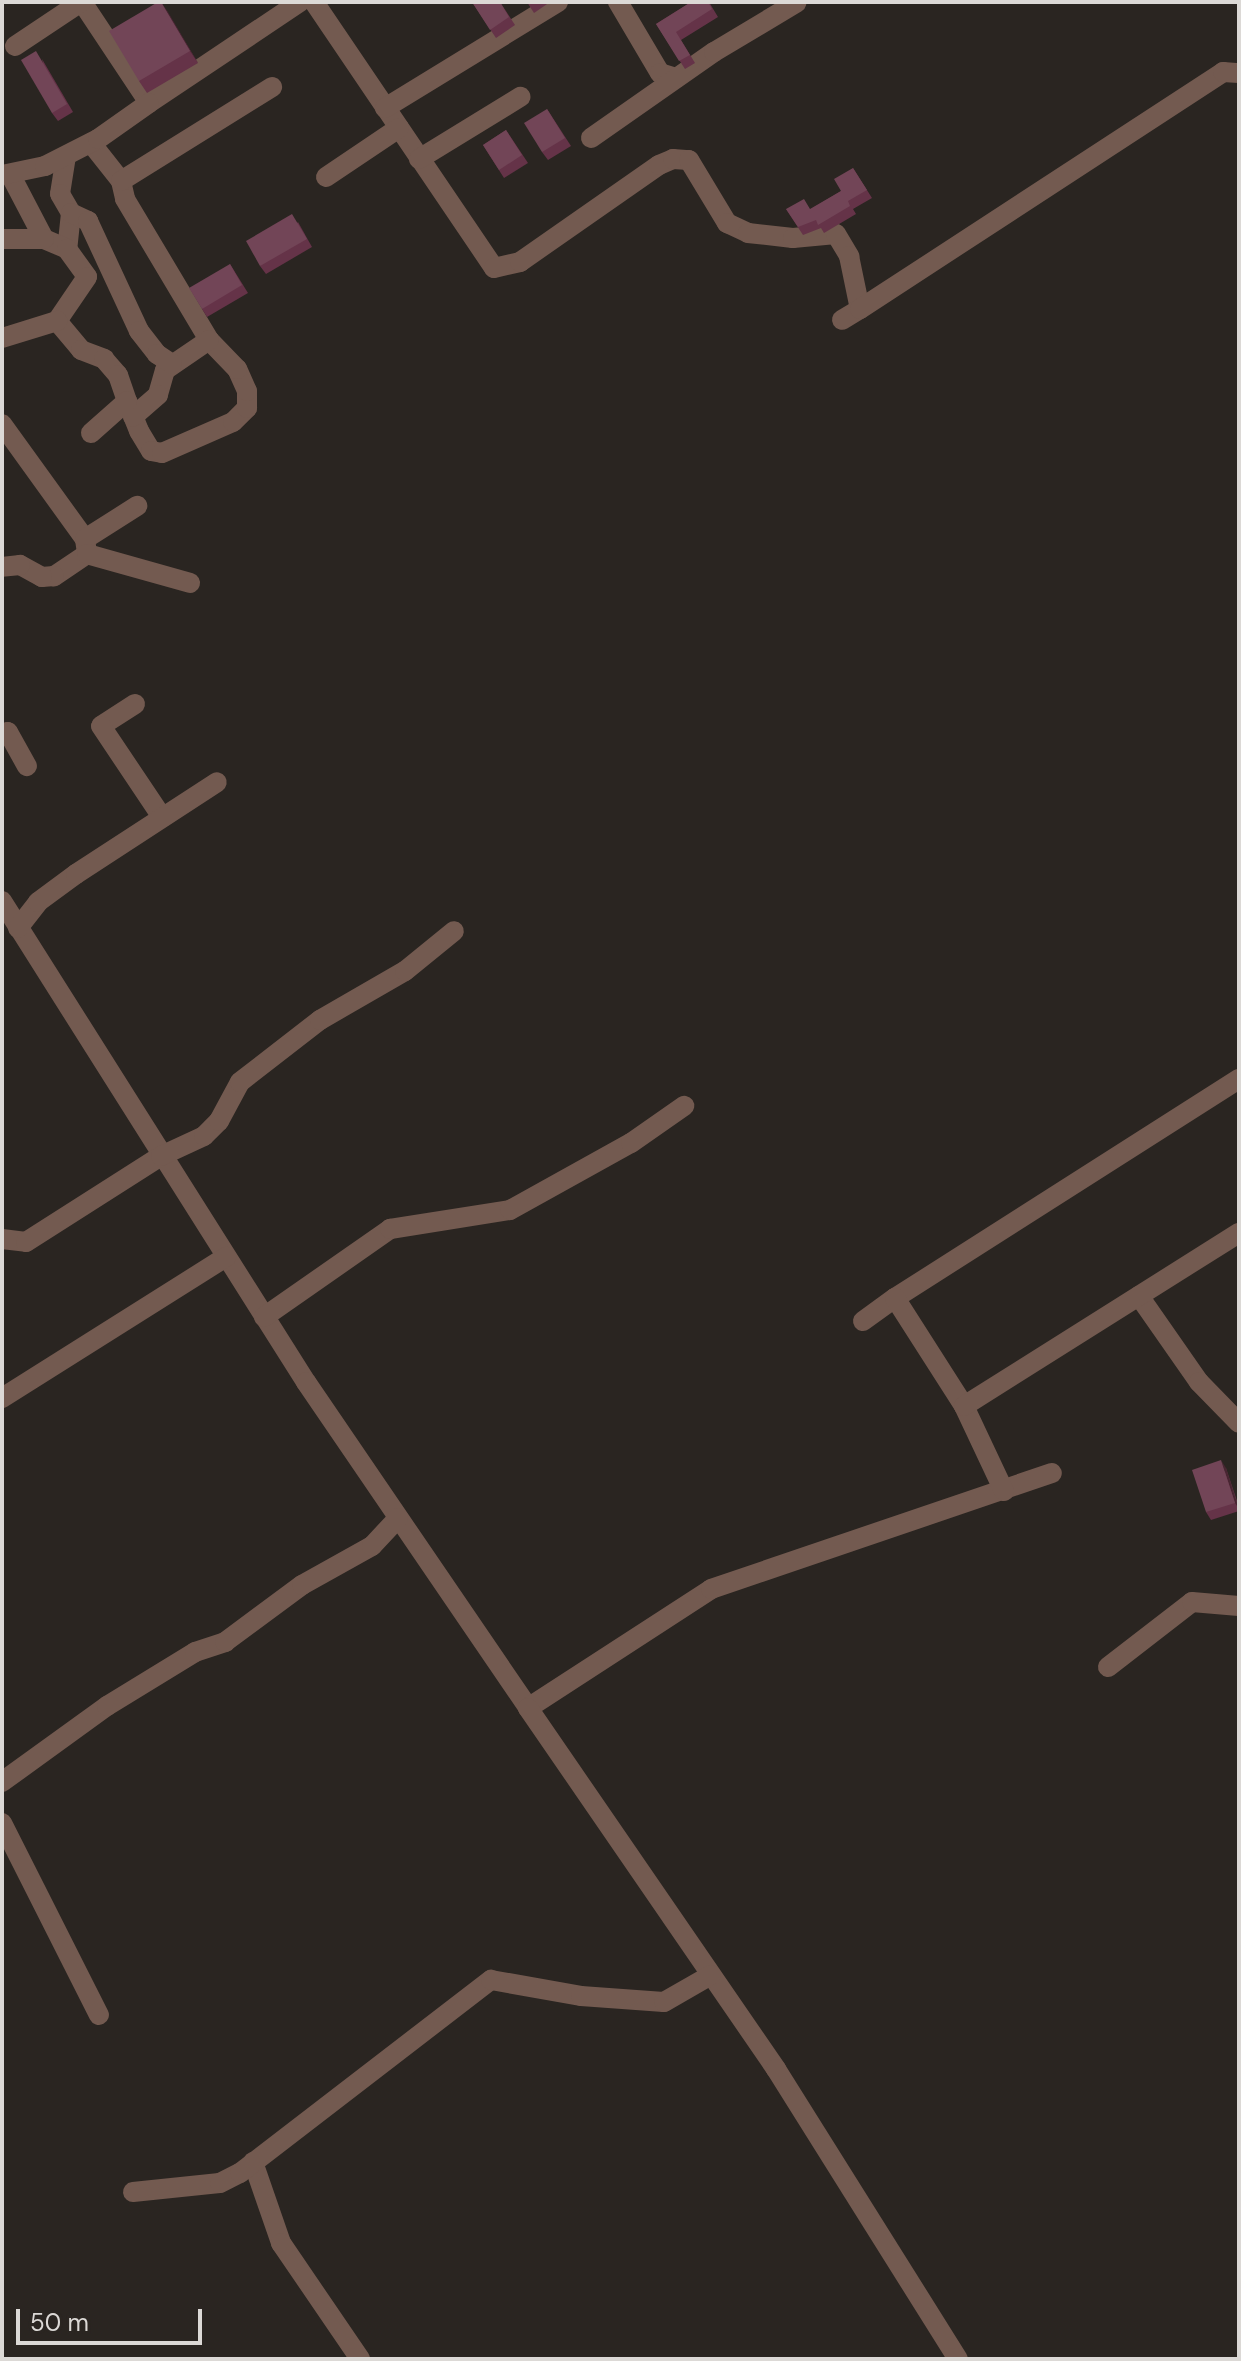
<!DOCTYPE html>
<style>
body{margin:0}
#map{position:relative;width:1241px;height:2361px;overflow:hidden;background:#2a2521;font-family:"DM Sans",sans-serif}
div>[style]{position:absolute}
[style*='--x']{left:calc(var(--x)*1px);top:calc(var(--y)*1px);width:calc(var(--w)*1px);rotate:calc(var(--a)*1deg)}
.minor>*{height:20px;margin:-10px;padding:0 10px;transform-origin:10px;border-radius:10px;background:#735a50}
.wall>*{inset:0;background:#653348}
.shaded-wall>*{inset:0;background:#482632}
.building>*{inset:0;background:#724557}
span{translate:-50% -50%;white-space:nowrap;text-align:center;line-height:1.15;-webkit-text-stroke:8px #2a2521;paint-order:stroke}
.frame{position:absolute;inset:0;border:4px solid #dcd9d6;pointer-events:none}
.scale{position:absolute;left:16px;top:2309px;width:186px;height:36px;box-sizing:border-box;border:4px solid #dcd9d6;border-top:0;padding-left:10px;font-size:24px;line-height:28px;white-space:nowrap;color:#dcd9d6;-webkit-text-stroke:6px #2a2521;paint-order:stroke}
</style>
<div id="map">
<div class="minor">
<div style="--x:82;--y:2;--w:121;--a:56.4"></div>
<div style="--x:149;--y:103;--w:182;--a:-33.8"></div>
<div style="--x:314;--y:2;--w:321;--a:55.9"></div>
<div style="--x:494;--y:268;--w:27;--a:-13"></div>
<div style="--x:520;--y:262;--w:169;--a:-34.9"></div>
<div style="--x:659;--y:165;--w:15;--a:-23"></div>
<div style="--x:673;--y:159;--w:16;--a:4"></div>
<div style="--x:689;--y:160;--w:74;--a:58.9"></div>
<div style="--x:727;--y:223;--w:23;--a:25"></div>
<div style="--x:748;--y:233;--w:45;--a:6.3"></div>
<div style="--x:793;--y:238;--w:43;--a:-5.3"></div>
<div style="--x:836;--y:234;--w:26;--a:59"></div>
<div style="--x:849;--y:256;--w:54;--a:78.3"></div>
<div style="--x:860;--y:309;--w:21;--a:149"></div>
<div style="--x:618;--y:2;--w:82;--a:59.4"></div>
<div style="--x:660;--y:73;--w:17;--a:17"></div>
<div style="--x:15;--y:46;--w:79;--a:-33.7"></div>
<div style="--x:385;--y:108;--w:203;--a:-31.5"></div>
<div style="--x:591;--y:138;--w:150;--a:-35"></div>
<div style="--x:714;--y:52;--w:96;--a:-30.9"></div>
<div style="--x:91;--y:143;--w:48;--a:51.7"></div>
<div style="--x:121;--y:181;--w:18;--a:77"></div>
<div style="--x:125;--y:199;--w:164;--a:59.2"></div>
<div style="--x:66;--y:156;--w:38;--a:99"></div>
<div style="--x:60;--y:194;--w:22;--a:60"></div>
<div style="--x:71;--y:213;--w:36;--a:96"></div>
<div style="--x:419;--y:159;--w:119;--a:-31.5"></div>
<div style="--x:10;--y:174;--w:73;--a:62.4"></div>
<div style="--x:44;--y:239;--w:25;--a:23"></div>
<div style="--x:67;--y:249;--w:34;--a:54"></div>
<div style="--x:87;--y:277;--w:53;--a:124.3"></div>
<div style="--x:57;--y:321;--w:38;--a:50"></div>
<div style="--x:81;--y:350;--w:25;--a:21"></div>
<div style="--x:104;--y:359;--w:21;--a:49"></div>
<div style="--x:118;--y:375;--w:28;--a:71"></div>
<div style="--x:127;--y:401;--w:32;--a:68"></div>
<div style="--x:139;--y:431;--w:23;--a:59"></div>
<div style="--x:151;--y:451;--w:11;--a:10"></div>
<div style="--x:162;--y:453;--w:77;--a:-23.6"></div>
<div style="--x:233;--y:422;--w:20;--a:-45"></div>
<div style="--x:247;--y:408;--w:17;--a:-90"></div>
<div style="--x:247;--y:391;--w:24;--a:-114"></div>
<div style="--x:237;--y:369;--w:40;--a:-134"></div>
<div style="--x:209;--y:340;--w:53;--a:145.7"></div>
<div style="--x:165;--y:370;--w:26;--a:106"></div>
<div style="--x:158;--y:395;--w:33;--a:139"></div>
<div style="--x:2;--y:175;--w:44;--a:-11.8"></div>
<div style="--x:45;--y:166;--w:59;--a:-27"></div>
<div style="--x:98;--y:139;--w:62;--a:-35.2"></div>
<div style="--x:326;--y:177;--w:88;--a:-33.9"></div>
<div style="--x:121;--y:181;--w:178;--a:-31.9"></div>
<div style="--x:71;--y:213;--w:19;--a:25"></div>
<div style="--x:88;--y:221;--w:121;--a:65.1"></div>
<div style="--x:139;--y:331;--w:29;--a:52"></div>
<div style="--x:157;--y:354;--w:18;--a:34"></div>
<div style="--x:2;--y:239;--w:42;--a:0"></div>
<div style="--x:860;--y:309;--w:434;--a:-33.1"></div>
<div style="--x:1223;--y:72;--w:16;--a:4"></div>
<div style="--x:2;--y:338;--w:58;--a:-17.2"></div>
<div style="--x:2;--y:424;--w:142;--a:54.2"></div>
<div style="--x:85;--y:539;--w:15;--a:82"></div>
<div style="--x:87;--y:554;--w:40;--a:146"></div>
<div style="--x:54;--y:576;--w:12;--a:175"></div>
<div style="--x:42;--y:577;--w:25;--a:-151"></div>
<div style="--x:20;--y:565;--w:18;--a:174"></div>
<div style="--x:91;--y:433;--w:48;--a:-41.6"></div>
<div style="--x:85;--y:539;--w:62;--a:-32.4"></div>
<div style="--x:87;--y:554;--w:107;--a:15.7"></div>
<div style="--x:135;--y:704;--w:40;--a:147.1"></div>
<div style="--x:101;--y:726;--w:110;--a:56.2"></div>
<div style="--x:2;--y:736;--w:7;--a:-34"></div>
<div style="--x:8;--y:732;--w:39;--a:61"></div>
<div style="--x:2;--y:901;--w:569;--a:57.71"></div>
<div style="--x:306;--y:1382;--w:394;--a:55.7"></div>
<div style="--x:528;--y:1708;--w:218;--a:-33"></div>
<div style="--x:711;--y:1589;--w:360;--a:-18.8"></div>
<div style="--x:18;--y:928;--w:33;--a:-52"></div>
<div style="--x:38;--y:902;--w:47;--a:-36.4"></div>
<div style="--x:76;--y:874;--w:168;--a:-33.1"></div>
<div style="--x:2;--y:1239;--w:24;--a:7"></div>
<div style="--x:26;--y:1242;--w:160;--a:-32.5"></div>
<div style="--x:161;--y:1156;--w:47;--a:-24.9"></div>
<div style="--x:204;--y:1136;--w:21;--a:-45"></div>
<div style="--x:219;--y:1121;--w:44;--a:-61.7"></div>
<div style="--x:240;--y:1082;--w:101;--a:-37.8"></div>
<div style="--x:320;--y:1020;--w:98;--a:-30"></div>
<div style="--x:405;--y:971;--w:63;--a:-39.2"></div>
<div style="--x:1139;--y:1296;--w:105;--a:55.1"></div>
<div style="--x:1199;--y:1382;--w:57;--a:45.7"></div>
<div style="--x:895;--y:1298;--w:408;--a:-32.5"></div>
<div style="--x:264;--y:1317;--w:154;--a:-34.9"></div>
<div style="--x:390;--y:1229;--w:121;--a:-9"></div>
<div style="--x:510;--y:1210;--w:138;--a:-29"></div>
<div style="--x:631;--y:1143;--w:65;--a:-34.9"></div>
<div style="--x:863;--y:1321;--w:39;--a:-36"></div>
<div style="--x:895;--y:1298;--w:128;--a:57.4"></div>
<div style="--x:964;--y:1406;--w:94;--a:64.8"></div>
<div style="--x:2;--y:1398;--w:265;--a:-32.2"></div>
<div style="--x:964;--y:1406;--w:325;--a:-32.2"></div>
<div style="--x:1108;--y:1667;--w:106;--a:-37.7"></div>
<div style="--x:1192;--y:1602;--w:47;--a:4.9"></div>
<div style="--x:528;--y:1708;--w:438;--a:55.5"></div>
<div style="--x:776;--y:2069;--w:342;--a:57.9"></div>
<div style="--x:2;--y:1782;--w:130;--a:-35.9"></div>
<div style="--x:107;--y:1706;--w:103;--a:-31.5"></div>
<div style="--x:195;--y:1652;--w:32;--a:-18"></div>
<div style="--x:225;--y:1642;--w:96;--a:-36.5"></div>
<div style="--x:302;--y:1585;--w:80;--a:-29.1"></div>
<div style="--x:372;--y:1546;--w:38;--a:-47"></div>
<div style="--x:2;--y:1823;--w:215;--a:63.2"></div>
<div style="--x:253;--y:2162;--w:86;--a:70.9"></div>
<div style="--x:281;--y:2243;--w:140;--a:55.7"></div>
<div style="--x:133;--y:2192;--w:87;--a:-5.9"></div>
<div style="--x:220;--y:2183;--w:22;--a:-27"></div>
<div style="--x:240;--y:2173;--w:317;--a:-37.6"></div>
<div style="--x:491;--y:1980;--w:91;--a:10.1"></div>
<div style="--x:581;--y:1996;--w:83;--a:4.1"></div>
<div style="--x:664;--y:2002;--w:54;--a:-29.9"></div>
</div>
<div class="wall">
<div style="clip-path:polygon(161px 2px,198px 63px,147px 93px,139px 81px)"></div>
<div style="clip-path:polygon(472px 2px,500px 2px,515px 25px,496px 38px)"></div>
<div style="clip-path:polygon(527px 2px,550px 2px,534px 13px)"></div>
<div style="clip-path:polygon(687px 2px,709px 2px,718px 17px,681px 40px,695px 63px,685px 69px,656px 24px,688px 4px)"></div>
<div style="clip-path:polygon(42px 59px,73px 112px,58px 121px,52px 113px)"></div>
<div style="clip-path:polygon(547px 109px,571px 146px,548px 160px,542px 152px)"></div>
<div style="clip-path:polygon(506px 130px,528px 163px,504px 178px,483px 145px)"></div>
<div style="clip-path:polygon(853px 168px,872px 198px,853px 209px,856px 214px,824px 233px,821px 228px,803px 235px,786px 209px,811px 209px,841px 191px)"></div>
<div style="clip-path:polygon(298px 222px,312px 247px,266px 274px,260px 266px)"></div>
<div style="clip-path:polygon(230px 264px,248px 293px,207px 317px,202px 309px)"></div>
<div style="clip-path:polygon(1226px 1468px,1239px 1507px,1239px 1511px,1211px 1520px,1206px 1512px)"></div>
</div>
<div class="shaded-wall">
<div style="clip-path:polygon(161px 2px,168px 12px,198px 63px,190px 51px)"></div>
<div style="clip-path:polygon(1221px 1460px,1226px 1468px,1239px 1509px,1235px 1503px)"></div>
</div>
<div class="building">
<div style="clip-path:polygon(158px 2px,161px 2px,190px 51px,139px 81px,109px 31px)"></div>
<div style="clip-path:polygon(472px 2px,500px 2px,509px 17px,490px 30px)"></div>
<div style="clip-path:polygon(691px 2px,708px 2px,712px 9px,676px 32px,690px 55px,679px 61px,656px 24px)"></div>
<div style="clip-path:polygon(36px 51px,67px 104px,52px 113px,21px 60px)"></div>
<div style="clip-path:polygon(547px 109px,565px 138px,542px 152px,524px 123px)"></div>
<div style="clip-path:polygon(506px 130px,522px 155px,499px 170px,483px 145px)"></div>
<div style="clip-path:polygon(853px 168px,867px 190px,848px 201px,850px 206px,818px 225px,816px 220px,798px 227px,786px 209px,804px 199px,810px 209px,841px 191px,834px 179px)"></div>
<div style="clip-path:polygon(292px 214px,307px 239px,260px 266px,246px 241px)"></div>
<div style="clip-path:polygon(230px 264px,242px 285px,202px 309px,189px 288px)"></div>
<div style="clip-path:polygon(1221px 1460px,1235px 1503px,1206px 1512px,1192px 1470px)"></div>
</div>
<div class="frame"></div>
<div class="scale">50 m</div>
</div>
